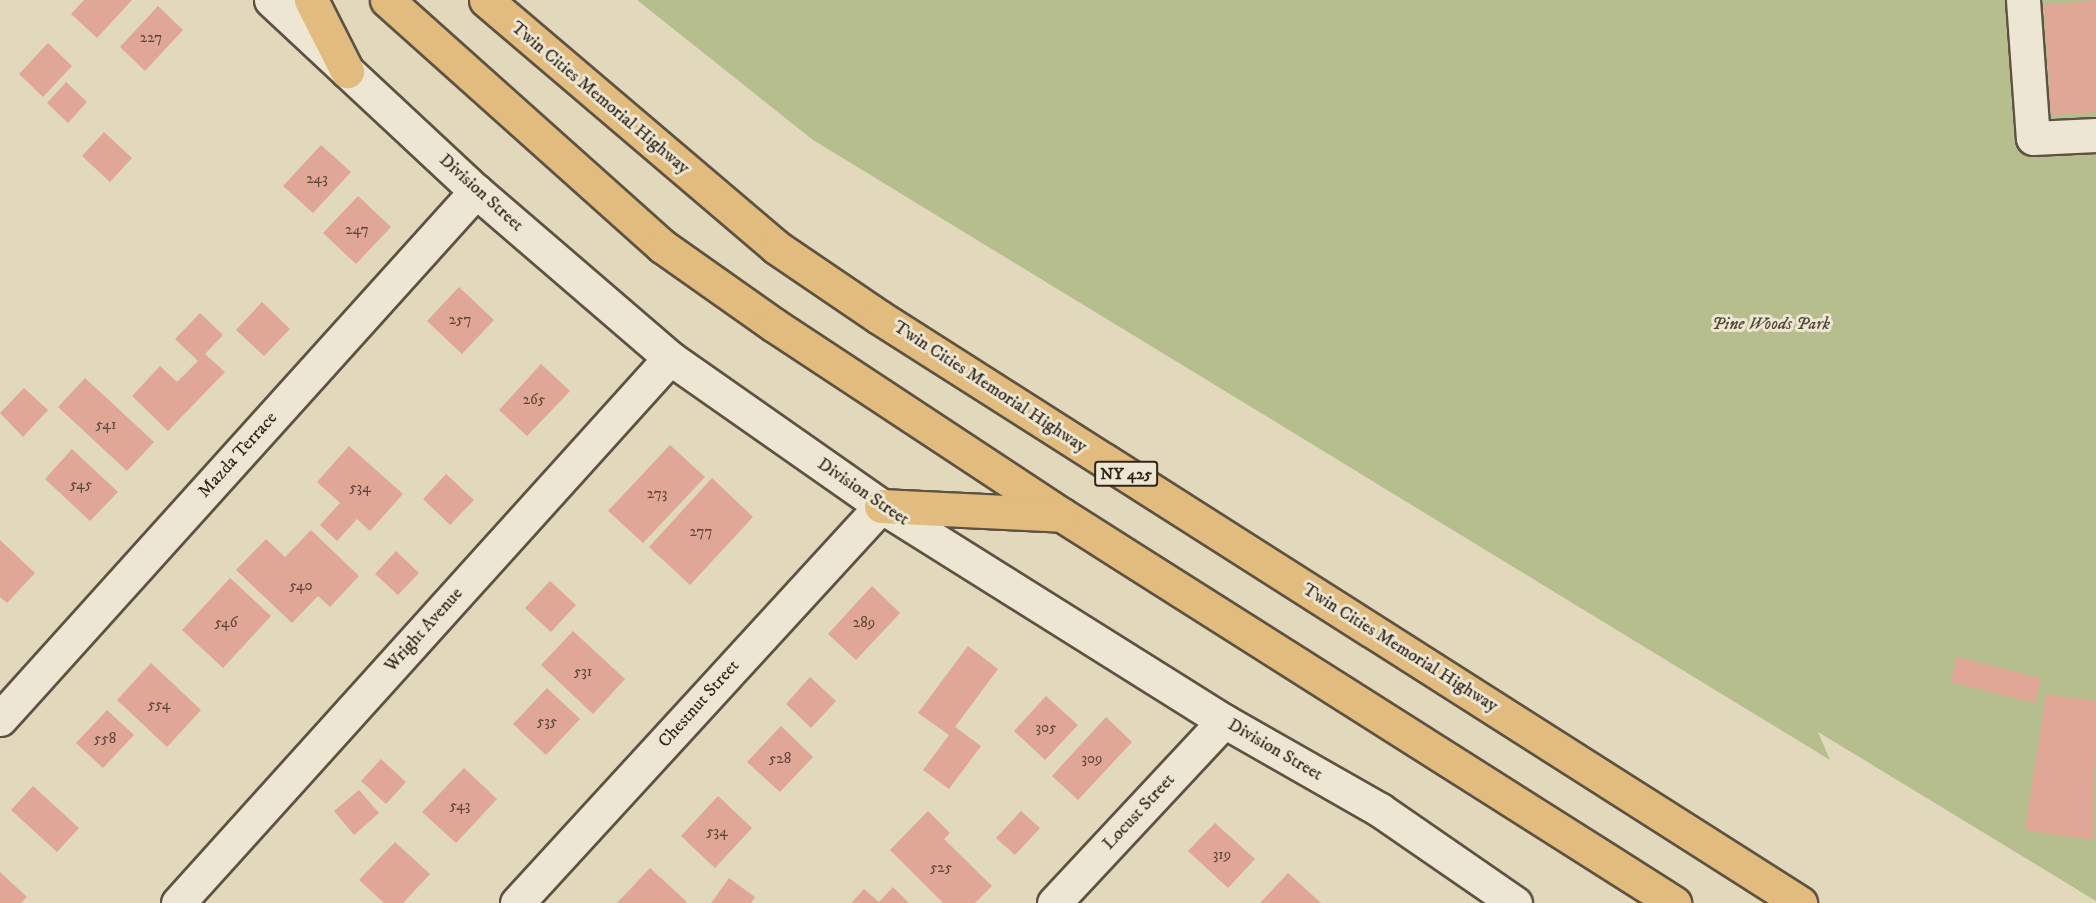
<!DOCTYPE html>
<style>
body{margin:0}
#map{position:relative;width:2096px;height:903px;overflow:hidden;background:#e2d9bc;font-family:"IM FELL DW Pica",serif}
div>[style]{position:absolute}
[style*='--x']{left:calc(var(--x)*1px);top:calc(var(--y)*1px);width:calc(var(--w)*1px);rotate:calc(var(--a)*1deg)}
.green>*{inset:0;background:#b6be8e}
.building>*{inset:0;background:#e0a696}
.roads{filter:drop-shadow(2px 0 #5f5242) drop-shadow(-2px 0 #5f5242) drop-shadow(0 2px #5f5242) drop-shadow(0 -2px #5f5242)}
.minor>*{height:33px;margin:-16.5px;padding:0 16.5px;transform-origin:16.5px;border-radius:16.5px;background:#ece6d3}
.major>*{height:33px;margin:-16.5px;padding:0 16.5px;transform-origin:16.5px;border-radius:16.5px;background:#e1bc7e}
span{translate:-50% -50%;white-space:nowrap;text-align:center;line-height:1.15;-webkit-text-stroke:6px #ece6d3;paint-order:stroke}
.number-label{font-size:15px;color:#5e4538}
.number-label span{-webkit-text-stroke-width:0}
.shield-label span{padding:2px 4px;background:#ece6d3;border:2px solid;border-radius:4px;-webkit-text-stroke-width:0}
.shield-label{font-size:16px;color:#332519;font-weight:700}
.street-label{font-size:18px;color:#332519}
.park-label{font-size:18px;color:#544b36;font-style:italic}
</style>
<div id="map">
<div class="green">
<div style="clip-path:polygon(637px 0,2096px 0,2096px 901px,1818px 732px,1830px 760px,813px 140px)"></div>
</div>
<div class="building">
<div style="clip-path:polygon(84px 0,132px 0,97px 38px,71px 14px)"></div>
<div style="clip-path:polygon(2096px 0,2096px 112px,2051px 115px,2044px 5px)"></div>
<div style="clip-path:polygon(158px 6px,183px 30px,145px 71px,120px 47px)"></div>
<div style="clip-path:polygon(48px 43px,72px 66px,43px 97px,19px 74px)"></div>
<div style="clip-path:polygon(66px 82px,87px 102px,68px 123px,47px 103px)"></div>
<div style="clip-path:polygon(104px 132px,132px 158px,110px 182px,82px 156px)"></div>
<div style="clip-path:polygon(321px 145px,351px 172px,313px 213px,283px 186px)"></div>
<div style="clip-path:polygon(358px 196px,391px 227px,356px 264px,323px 233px)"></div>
<div style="clip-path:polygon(459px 287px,494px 320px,462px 354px,427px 321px)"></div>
<div style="clip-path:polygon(262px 302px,290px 329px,264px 356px,236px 330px)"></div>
<div style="clip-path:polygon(200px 313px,223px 335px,205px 354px,225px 372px,168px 431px,132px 396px,160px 366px,177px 382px,198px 361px,175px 339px)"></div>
<div style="clip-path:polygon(541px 364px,570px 391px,527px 436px,499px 410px)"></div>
<div style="clip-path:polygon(85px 378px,154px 442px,127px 471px,58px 407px)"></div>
<div style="clip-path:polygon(24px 388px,48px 410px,23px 437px,0 413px)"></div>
<div style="clip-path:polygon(670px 445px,705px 477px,643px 543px,608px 511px)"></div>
<div style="clip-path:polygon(349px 446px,403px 494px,370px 531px,357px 519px,337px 541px,320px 525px,340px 503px,317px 482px)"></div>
<div style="clip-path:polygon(72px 449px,118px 492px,90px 521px,45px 479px)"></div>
<div style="clip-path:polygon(446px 474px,474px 500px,450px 525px,423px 499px)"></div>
<div style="clip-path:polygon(712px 478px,753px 517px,690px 585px,649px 547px)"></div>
<div style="clip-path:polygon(311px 530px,359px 576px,330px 607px,318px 596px,292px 623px,236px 570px,266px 539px,285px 557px)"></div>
<div style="clip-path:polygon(0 540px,35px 573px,7px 603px,0 597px)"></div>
<div style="clip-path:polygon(396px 551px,419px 573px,398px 595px,375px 574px)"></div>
<div style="clip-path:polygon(230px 578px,271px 616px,223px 668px,182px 630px)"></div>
<div style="clip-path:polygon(550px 581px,576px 605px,551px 632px,525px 608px)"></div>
<div style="clip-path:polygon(872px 586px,900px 613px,856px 660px,828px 634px)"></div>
<div style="clip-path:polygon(573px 631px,625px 679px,593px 714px,541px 665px)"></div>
<div style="clip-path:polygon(968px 646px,998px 669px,955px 727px,981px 746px,949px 789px,923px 770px,949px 735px,918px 713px)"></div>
<div style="clip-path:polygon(1957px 657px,2041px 678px,2035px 703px,1951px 682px)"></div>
<div style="clip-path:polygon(151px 663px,201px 710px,167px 747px,117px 700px)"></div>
<div style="clip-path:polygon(810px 677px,836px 701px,811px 728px,786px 704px)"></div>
<div style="clip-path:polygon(547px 688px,580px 719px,546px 755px,513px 724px)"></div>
<div style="clip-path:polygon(2046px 694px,2096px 701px,2093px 840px,2025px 830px)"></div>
<div style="clip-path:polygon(1046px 696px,1078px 725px,1045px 760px,1014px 731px)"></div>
<div style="clip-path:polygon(107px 710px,134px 735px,103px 768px,76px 743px)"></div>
<div style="clip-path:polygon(1106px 717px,1132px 742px,1078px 800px,1052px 776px)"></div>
<div style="clip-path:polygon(781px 726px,813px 757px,780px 792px,747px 762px)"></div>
<div style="clip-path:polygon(381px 759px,406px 782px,386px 804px,361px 781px)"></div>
<div style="clip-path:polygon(464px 768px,497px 799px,456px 843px,422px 812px)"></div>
<div style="clip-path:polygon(33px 786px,79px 828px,57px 852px,11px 810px)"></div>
<div style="clip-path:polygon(359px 790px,379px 813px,354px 835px,334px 811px)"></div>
<div style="clip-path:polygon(718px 796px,752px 828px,715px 868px,681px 836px)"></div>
<div style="clip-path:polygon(928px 811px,950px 833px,944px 839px,992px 886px,975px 903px,943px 903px,890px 850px)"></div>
<div style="clip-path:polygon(1021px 811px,1040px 828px,1015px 855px,996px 838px)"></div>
<div style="clip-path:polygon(1215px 823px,1255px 859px,1228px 888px,1188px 851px)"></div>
<div style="clip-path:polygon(395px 842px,430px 874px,403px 903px,384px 903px,359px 880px)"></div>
<div style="clip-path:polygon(650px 868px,687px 902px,685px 903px,617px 903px)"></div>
<div style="clip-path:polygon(0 872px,27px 897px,21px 903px,0 903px)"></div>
<div style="clip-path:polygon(1288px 873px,1321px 903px,1260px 903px)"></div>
<div style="clip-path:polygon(729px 878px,755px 897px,751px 903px,711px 903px)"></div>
<div style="clip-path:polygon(893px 887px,909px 903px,851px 903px,864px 889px,879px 902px)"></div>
</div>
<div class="roads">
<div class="minor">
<div style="--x:271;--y:0;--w:280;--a:43"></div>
<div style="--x:476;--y:191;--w:256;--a:40.7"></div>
<div style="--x:670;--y:358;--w:258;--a:35"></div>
<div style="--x:881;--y:506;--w:405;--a:32.1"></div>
<div style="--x:1224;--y:721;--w:180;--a:29.7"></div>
<div style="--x:1380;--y:810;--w:164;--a:34.6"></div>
<div style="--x:2023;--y:0;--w:138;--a:85.9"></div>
<div style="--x:2033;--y:138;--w:63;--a:-2.7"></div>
<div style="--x:0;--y:719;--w:711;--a:-47.96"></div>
<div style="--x:178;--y:903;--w:734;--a:-47.93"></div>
<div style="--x:517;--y:903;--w:539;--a:-47.48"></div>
<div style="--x:1054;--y:903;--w:249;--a:-47"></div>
</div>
<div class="major">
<div style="--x:311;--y:0;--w:80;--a:63.1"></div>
<div style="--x:387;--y:0;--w:369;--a:41.8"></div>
<div style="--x:662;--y:246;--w:137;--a:35.2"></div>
<div style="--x:774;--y:325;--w:345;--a:33.4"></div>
<div style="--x:1062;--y:515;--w:725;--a:32.37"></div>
<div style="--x:486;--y:0;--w:381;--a:40.4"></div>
<div style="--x:776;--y:247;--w:125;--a:34.2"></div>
<div style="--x:879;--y:317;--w:1092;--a:32.47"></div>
<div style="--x:881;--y:506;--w:181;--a:2.8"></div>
</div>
</div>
<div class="number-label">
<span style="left:151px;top:38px">227</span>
<span style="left:317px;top:179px">243</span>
<span style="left:357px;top:230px">247</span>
<span style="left:460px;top:320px">257</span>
<span style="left:534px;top:400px">265</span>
<span style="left:106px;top:425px">541</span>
<span style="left:81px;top:485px">545</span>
<span style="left:360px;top:488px">534</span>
<span style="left:657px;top:494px">273</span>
<span style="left:701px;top:532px">277</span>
<span style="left:301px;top:586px">540</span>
<span style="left:226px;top:623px">546</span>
<span style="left:864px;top:623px">289</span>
<span style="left:583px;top:672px">531</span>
<span style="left:159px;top:705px">554</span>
<span style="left:547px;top:722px">535</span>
<span style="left:1046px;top:728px">305</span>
<span style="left:105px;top:739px">558</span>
<span style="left:780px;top:759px">528</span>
<span style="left:1092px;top:759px">309</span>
<span style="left:460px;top:806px">543</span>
<span style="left:717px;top:832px">534</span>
<span style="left:1222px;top:855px">319</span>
<span style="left:941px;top:868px">525</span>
</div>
<div class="shield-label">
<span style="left:1126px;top:474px">NY 425</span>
</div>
<div class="street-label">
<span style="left:600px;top:98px;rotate:40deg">Twin Cities Memorial Highway</span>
<span style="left:481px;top:193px;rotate:42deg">Division Street</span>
<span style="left:990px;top:387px;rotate:33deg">Twin Cities Memorial Highway</span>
<span style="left:238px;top:455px;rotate:-48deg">Mazda Terrace</span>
<span style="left:863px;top:492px;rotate:34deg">Division Street</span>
<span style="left:424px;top:630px;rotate:-48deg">Wright Avenue</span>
<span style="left:1400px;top:648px;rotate:32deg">Twin Cities Memorial Highway</span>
<span style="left:699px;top:704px;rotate:-48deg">Chestnut Street</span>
<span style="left:1275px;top:750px;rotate:30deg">Division Street</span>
<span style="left:1139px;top:812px;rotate:-47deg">Locust Street</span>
</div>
<div class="park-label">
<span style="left:1771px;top:324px">Pine Woods Park</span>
</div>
</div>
